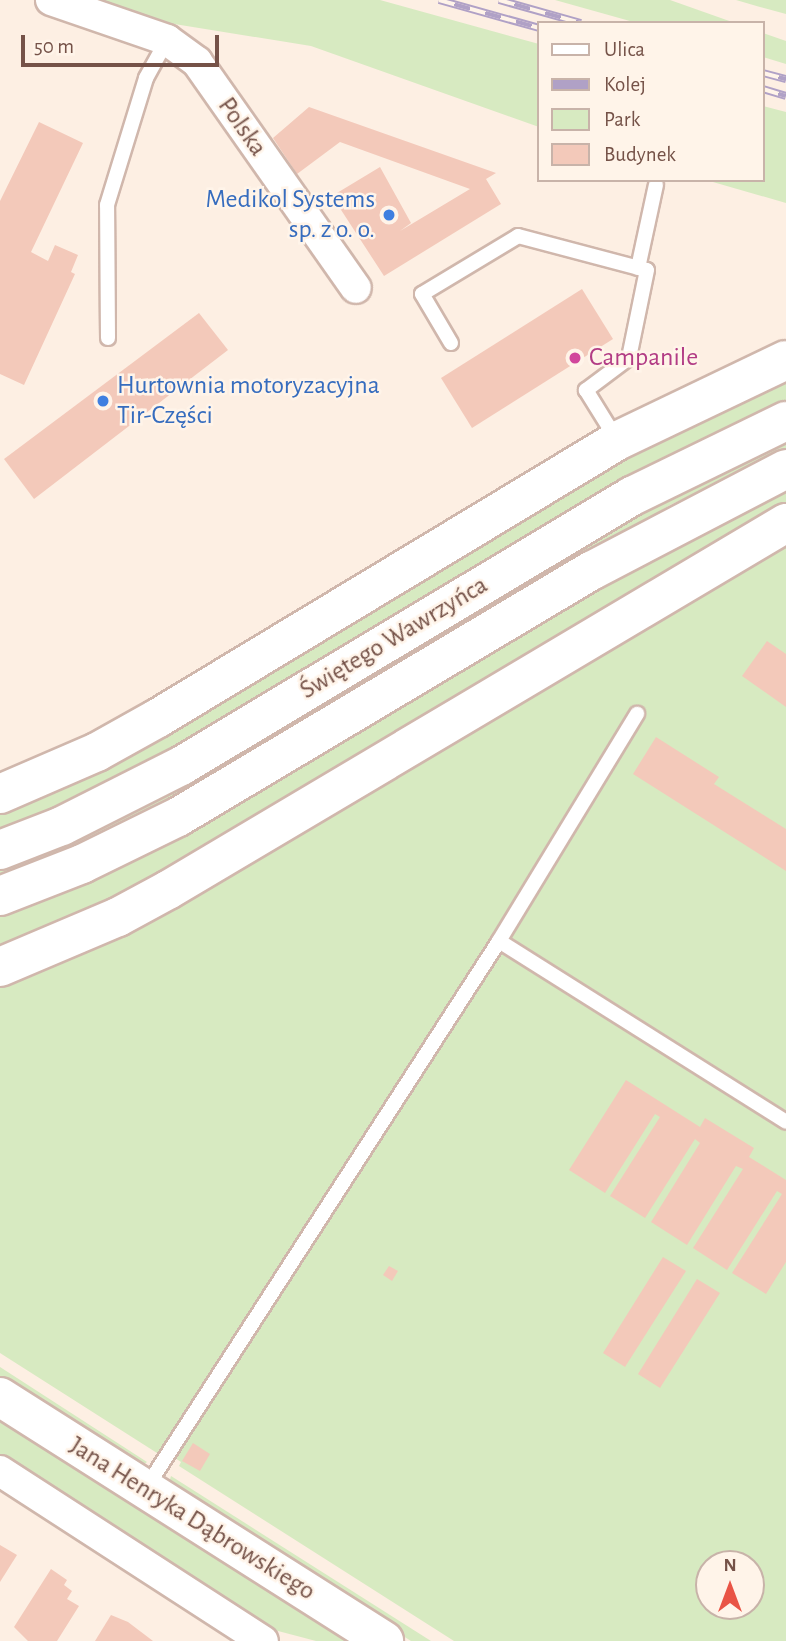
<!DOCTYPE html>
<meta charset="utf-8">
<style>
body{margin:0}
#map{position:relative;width:786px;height:1641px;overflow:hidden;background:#fdefe3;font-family:"Alegreya Sans",sans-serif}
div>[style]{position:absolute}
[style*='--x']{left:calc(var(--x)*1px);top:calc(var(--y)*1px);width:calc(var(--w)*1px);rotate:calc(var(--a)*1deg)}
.green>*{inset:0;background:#d7eac1}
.building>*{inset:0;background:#f3c9ba}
.roads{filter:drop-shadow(2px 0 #d0b7ac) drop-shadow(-2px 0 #d0b7ac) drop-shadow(0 2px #d0b7ac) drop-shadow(0 -2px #d0b7ac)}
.lane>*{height:14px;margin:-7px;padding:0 7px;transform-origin:7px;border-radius:7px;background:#fff}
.street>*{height:30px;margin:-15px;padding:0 15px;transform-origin:15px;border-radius:15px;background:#fff}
.secondary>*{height:38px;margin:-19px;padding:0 19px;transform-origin:19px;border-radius:19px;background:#fff}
.rail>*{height:8px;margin-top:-4px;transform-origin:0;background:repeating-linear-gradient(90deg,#fff4e9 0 16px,#b0a1c6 0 32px);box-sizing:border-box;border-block:2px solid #b0a1c6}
.dots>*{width:19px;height:19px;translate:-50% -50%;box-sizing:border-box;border:4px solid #fff4e9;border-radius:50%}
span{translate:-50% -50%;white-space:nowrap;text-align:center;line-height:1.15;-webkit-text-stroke:5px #fff4e9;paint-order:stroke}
.street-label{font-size:26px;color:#755248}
.shop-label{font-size:26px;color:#366cbe}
.right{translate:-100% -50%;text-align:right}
.left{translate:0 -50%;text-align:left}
.hotel-label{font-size:26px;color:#b23c85}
.legend{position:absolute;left:537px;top:21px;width:228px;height:161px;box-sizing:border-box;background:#fff4e9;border:2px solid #c8b3a9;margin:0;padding:9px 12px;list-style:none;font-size:21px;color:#755248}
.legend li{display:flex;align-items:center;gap:14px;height:35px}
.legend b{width:35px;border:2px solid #c8b3a9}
.north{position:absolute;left:695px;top:1550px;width:70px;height:70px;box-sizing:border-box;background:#fff4e9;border:2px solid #c8b3a9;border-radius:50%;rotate:0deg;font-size:19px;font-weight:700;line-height:28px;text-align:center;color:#755248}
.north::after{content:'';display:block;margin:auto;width:24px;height:32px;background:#e95445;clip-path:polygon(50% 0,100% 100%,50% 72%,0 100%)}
.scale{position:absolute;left:21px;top:35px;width:198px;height:32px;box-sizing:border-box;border:4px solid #755248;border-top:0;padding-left:9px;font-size:21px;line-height:24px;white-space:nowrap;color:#755248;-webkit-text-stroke:5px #fff4e9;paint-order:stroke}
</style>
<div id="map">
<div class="green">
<div style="clip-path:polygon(86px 0,380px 0,539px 44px,539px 127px,311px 46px,162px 22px)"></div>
<div style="clip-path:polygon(555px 0,670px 0,735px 23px,637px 23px)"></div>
<div style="clip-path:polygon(736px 0,786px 0,786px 14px,760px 7px)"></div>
<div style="clip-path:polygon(763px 33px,786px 41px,786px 64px,763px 57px)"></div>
<div style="clip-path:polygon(763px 106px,786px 112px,786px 203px,706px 180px,763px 180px)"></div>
<div style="clip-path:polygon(786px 375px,786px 403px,649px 468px,128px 776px,0 834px,0 809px,568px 486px)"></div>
<div style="clip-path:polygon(786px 438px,786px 451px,670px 505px,358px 694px,98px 840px,0 879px,0 867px,648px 505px)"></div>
<div style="clip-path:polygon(786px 486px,786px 506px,158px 879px,0 950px,0 914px)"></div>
<div style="clip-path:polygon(evenodd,786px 540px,786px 1641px,454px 1641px,179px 1466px,181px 1462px,169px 1454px,161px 1449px,157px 1453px,0 1353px,0 981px,786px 540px,709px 1564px,751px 1564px,751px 1606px,709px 1606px,709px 1564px)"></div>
<div style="clip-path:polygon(0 1367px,147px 1462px,139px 1468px,0 1380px)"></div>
<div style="clip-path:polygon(0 1416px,357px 1641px,316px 1641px,259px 1626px,0 1464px)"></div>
<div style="clip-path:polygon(171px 1476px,431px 1641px,411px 1641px,168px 1486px)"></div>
</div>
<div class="building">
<div style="clip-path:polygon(309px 107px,496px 173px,486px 179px,501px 204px,384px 276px,332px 196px,380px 167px,411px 223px,400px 231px,470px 189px,340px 142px,297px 174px,273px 138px)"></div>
<div style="clip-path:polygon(39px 122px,83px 143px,31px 252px,48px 261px,55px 245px,78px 255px,71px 272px,75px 274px,24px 385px,0 374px,0 201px)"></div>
<div style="clip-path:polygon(582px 289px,613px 339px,472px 428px,441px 378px)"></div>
<div style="clip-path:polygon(199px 313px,228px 350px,34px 499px,4px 459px)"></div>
<div style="clip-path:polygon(767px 641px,786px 654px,786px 707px,742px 676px)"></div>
<div style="clip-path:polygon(656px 737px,719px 777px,714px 784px,786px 829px,786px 871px,633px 774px)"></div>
<div style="clip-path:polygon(626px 1080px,700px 1127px,705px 1118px,754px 1148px,749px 1157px,786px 1180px,786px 1262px,766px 1294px,732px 1273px,782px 1194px,777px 1191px,727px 1270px,693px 1248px,743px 1169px,736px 1166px,687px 1245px,651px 1222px,700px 1143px,695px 1139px,645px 1218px,610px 1196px,660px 1117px,655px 1114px,605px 1193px,569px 1170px)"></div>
<div style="clip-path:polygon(663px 1257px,686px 1271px,625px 1367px,603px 1353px)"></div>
<div style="clip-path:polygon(389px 1266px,398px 1271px,392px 1281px,383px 1275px)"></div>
<div style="clip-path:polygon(697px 1279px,720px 1293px,660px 1388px,638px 1374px)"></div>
<div style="clip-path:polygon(193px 1443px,210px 1454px,200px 1471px,182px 1461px)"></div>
<div style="clip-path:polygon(0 1545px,17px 1555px,0 1582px)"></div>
<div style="clip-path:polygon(51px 1569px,67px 1580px,64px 1585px,72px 1591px,67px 1599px,79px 1606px,57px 1641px,28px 1641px,14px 1627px)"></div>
<div style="clip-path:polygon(111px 1615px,128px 1622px,153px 1641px,95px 1641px)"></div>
</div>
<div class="roads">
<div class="lane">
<div style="--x:638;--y:268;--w:85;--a:-77.8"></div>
<div style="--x:108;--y:338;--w:133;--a:-90.4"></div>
<div style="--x:107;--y:205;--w:133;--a:-72.9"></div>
<div style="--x:146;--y:78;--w:43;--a:-61.1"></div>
<div style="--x:451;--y:343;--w:57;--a:-120.6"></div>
<div style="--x:422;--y:294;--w:112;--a:-31.1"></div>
<div style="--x:518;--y:236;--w:133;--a:14.8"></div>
<div style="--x:647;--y:270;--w:90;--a:101.6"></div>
<div style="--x:629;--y:358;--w:54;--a:143.3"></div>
<div style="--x:586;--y:390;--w:59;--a:58.2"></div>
<div style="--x:499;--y:941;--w:339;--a:32.2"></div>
<div style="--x:146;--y:1488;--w:651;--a:-57.16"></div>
<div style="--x:499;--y:941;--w:266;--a:-58.7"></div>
</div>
<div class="street">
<div style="--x:51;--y:0;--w:123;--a:19"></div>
<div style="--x:167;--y:40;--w:37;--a:36"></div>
<div style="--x:197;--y:62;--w:276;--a:54.9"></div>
<div style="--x:0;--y:1471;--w:313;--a:32.9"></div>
</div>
<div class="secondary">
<div style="--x:0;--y:794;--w:106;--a:-23.4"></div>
<div style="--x:97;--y:752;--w:70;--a:-29.1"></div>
<div style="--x:158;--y:718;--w:536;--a:-31.11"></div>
<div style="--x:617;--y:441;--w:187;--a:-25.6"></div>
<div style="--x:0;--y:850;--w:66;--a:-21.2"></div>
<div style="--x:62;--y:826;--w:133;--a:-26.8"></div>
<div style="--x:181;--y:766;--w:526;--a:-30.91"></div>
<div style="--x:632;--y:496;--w:171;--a:-26"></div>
<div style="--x:0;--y:896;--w:88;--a:-21.3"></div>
<div style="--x:82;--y:864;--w:107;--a:-26.1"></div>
<div style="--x:178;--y:817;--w:481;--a:-30.8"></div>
<div style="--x:591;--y:571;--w:220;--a:-27.6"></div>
<div style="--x:0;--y:967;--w:128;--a:-23"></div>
<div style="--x:118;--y:917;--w:57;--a:-28.4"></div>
<div style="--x:168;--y:890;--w:719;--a:-30.7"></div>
<div style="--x:0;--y:1397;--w:455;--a:32.4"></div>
</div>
</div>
<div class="rail">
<div style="--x:439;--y:0;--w:104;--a:15.6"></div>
<div style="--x:499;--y:0;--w:85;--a:15.7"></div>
<div style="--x:763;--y:73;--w:24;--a:15"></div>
<div style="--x:763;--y:89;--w:24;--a:17"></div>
</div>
<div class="dots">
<div style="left:389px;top:215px;background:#3f7fe0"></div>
<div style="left:575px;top:358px;background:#d1479c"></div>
<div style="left:103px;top:401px;background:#3f7fe0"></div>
</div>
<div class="street-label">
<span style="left:242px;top:127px;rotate:55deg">Polska</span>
<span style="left:394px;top:638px;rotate:-31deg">Świętego Wawrzyńca</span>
<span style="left:192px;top:1519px;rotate:32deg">Jana Henryka Dąbrowskiego</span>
</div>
<div class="shop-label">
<span class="right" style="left:375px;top:215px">Medikol Systems<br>sp. z o. o.</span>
<span class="left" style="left:117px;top:401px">Hurtownia motoryzacyjna<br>Tir-Części</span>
</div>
<div class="hotel-label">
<span class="left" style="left:589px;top:358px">Campanile</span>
</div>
<ul class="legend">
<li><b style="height:9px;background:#fff"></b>Ulica</li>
<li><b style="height:9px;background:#b0a1c6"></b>Kolej</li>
<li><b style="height:19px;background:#d7eac1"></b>Park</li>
<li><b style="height:19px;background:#f3c9ba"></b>Budynek</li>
</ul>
<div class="north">N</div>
<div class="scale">50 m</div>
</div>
